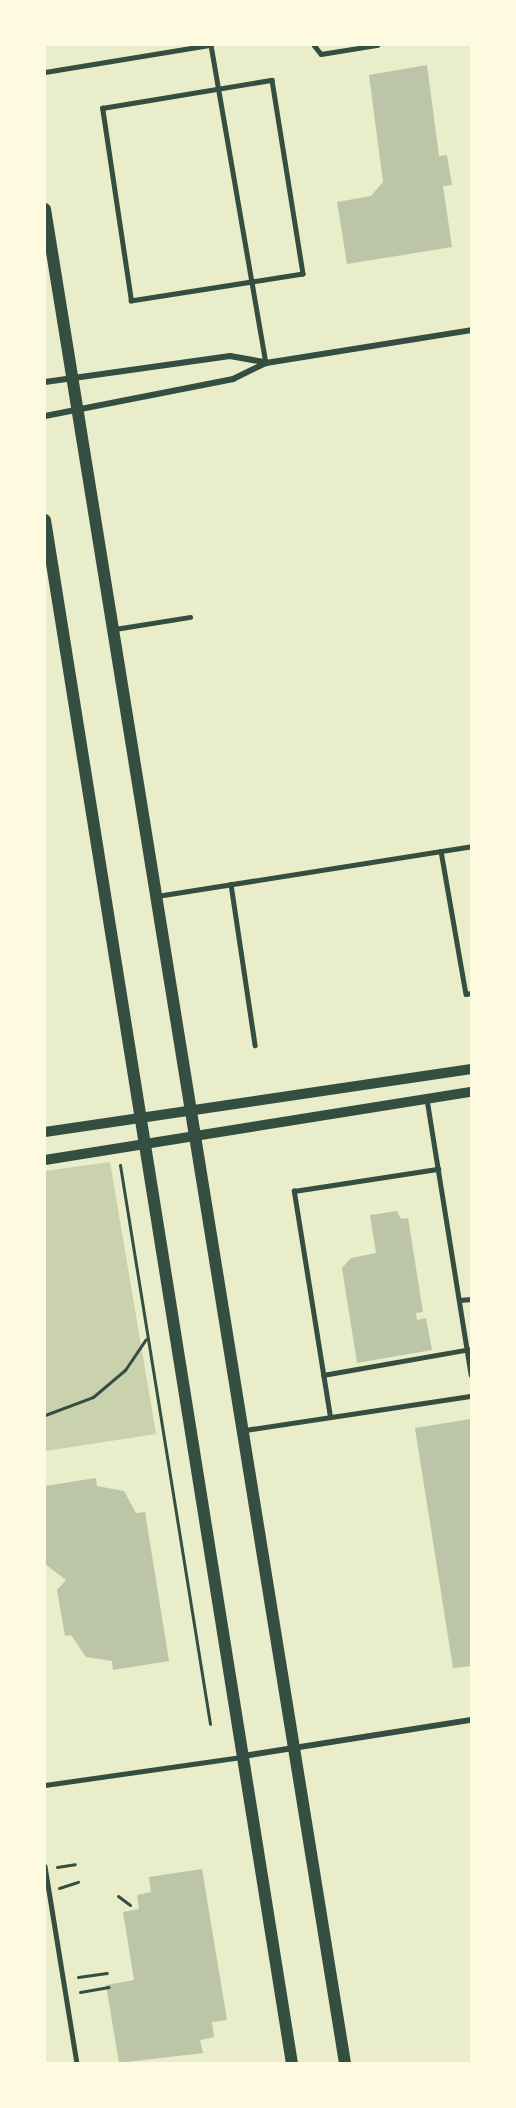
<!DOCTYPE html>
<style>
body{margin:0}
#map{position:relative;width:516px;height:2108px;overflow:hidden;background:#e9edc9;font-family:Inter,sans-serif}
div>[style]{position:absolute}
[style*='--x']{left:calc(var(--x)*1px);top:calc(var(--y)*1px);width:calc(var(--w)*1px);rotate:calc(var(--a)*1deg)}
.green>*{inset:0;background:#cad2ad}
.building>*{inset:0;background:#bcc5a7}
.path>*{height:3px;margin:-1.5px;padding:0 1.5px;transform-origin:1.5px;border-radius:1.5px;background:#344e41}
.service>*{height:4.5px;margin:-2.25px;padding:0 2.25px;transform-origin:2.25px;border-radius:2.25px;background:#344e41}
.minor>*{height:6px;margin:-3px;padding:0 3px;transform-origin:3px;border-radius:3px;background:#344e41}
.tertiary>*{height:10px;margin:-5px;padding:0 5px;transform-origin:5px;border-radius:5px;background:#344e41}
.secondary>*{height:12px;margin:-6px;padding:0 6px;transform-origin:6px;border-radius:6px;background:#344e41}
span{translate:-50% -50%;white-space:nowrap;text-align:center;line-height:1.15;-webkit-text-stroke:5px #fefae0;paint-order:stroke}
.frame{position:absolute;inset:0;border:46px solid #fefae0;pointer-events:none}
</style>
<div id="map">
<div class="green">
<div style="clip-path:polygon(110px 1162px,156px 1434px,45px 1451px,45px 1171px)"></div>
</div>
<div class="building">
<div style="clip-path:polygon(427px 65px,439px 156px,447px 155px,452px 185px,443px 186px,452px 247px,347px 264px,337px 202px,371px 196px,383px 182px,369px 75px)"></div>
<div style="clip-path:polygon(397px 1211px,401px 1219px,408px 1218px,423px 1312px,416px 1313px,417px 1320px,426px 1318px,432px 1350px,357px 1363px,342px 1268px,351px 1258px,376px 1253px,370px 1215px)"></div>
<div style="clip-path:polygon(471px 1419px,471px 1666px,453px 1668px,415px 1428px)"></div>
<div style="clip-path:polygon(96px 1478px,97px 1486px,124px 1491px,136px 1513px,145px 1512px,169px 1661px,113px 1670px,112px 1661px,86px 1657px,71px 1635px,65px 1636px,57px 1590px,66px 1580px,45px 1564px,45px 1486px)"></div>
<div style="clip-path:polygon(202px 1869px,227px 2020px,212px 2022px,214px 2037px,200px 2040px,203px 2053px,119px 2063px,106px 1985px,134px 1980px,123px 1912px,139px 1909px,137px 1895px,151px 1892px,149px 1877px)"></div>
</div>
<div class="path">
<div style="--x:120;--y:1165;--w:566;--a:80.85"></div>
<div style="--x:45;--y:1415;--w:51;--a:-20.6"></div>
<div style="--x:93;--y:1397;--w:42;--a:-40.2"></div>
<div style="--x:125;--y:1370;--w:37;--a:-56"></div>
<div style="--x:57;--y:1867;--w:18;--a:-9"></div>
<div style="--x:59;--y:1888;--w:20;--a:-18"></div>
<div style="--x:118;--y:1896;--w:15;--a:37"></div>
<div style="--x:78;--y:1977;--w:29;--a:-8"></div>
<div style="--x:80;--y:1992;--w:29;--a:-10"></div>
</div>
<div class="service">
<div style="--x:211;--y:45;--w:323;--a:80.2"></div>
<div style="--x:314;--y:45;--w:11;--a:52"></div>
<div style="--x:321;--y:54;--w:57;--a:-9.1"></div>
<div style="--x:45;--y:72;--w:166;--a:-9.3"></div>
<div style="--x:272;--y:80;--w:196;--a:80.9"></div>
<div style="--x:303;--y:274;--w:174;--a:171.1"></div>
<div style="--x:131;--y:301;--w:195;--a:-98.5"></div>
<div style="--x:102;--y:108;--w:172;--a:-9.4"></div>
<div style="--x:115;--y:629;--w:76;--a:-9.1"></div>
<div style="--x:441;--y:851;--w:145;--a:80.1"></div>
<div style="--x:466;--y:994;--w:5;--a:-11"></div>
<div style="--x:231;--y:884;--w:163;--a:81.5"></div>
<div style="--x:157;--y:896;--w:318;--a:-9"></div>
<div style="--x:427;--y:1099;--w:279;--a:80.9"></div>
<div style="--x:459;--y:1300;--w:12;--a:-5"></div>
<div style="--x:323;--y:1375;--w:150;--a:-10"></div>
<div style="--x:330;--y:1417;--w:229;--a:-99.1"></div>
<div style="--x:294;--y:1191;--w:146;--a:-8.7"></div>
<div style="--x:245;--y:1430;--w:229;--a:-8.6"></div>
<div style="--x:45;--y:1785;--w:198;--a:-8.1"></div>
<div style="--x:45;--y:1866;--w:200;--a:80.8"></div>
</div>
<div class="minor">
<div style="--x:45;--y:382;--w:187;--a:-8"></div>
<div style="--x:230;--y:356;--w:36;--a:10"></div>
<div style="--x:45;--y:416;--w:192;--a:-11.1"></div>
<div style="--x:233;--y:379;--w:37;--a:-26"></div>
<div style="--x:266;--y:363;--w:208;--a:-9.1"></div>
<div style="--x:243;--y:1756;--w:231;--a:-9"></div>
</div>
<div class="tertiary">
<div style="--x:45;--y:1132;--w:431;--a:-8.4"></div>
<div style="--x:45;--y:1160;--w:431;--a:-9.1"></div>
</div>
<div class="secondary">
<div style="--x:45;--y:209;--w:1878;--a:80.81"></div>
<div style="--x:45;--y:520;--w:1563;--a:80.91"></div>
</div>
<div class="frame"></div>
</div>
